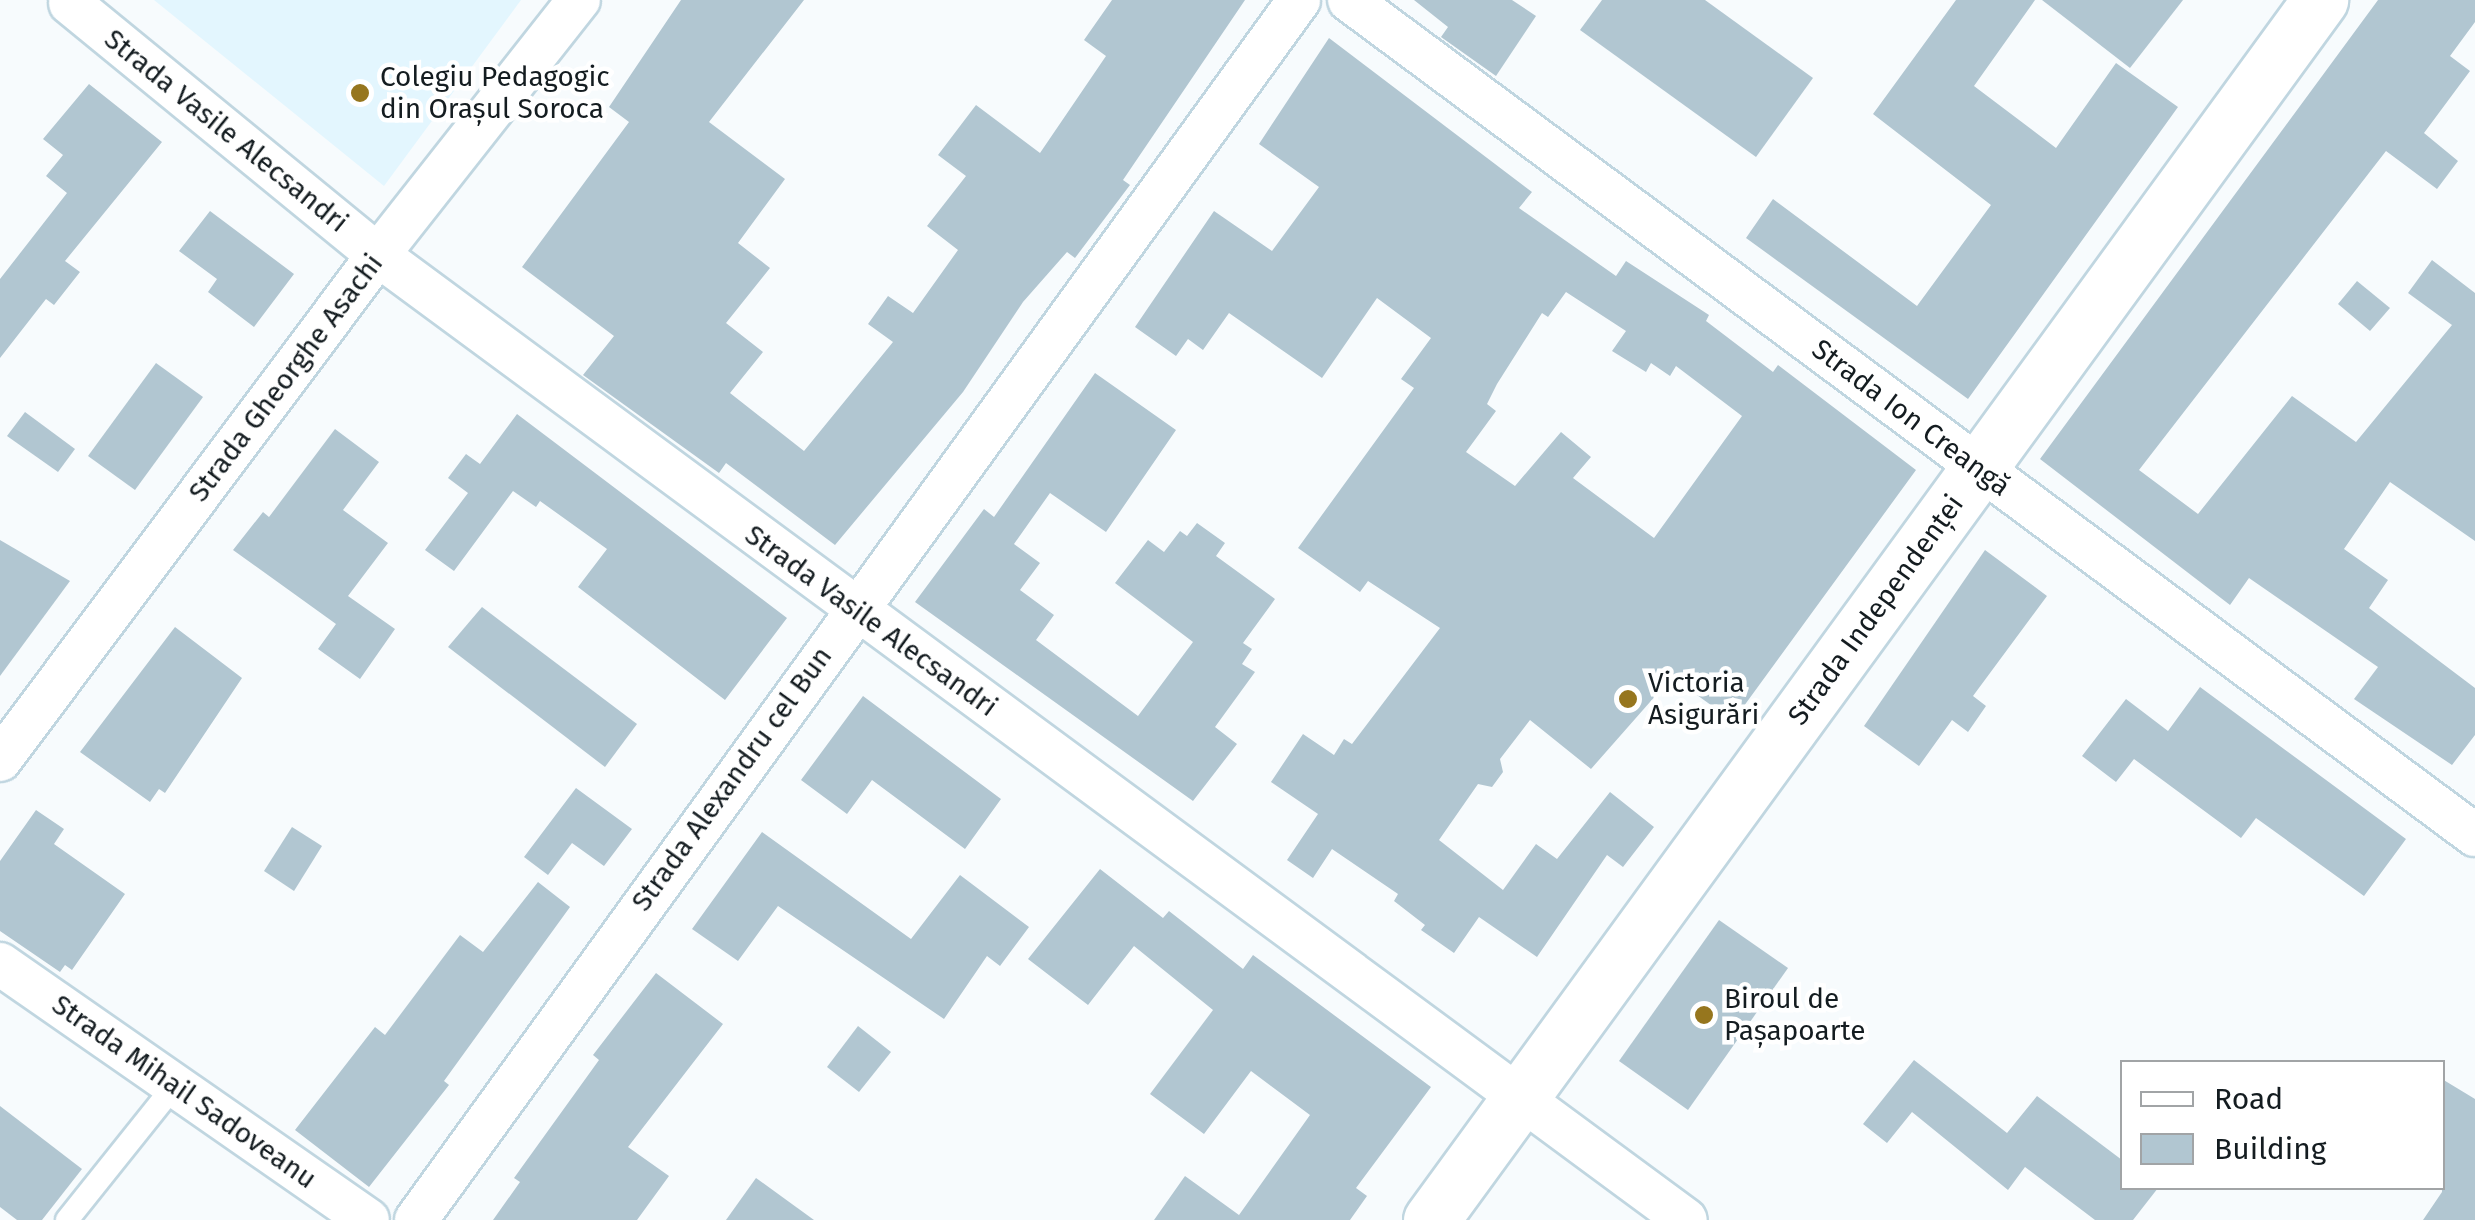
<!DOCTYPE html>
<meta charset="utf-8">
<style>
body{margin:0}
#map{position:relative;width:2475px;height:1220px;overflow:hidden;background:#f7fbfd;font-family:"Fira Sans",sans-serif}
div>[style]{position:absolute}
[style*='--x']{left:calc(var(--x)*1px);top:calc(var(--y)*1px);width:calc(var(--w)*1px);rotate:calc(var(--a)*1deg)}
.built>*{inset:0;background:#e3f6fe}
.building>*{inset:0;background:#b1c6d1}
.roads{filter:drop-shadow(2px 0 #c0d6e0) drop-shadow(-2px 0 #c0d6e0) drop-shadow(0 2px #c0d6e0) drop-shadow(0 -2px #c0d6e0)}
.lane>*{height:22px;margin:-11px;padding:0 11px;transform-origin:11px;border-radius:11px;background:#fff}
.street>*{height:42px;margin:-21px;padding:0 21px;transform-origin:21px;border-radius:21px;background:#fff}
.secondary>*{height:55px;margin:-27.5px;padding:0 27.5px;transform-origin:27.5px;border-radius:27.5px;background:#fff}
.dots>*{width:28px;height:28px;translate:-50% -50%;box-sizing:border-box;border:5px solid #fff;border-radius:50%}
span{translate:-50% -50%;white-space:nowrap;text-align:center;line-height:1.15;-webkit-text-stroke:9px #fff;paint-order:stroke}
.poi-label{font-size:28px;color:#141c20}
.left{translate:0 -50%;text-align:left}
.street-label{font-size:28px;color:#141c20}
.legend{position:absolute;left:2120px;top:1060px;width:325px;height:130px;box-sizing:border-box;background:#fff;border:2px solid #a1a4a6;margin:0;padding:12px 18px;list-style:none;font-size:30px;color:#141c20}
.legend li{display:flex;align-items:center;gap:20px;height:50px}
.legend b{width:50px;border:2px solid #a1a4a6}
</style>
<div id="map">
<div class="built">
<div style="clip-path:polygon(154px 0,521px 0,384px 186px)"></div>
</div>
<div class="building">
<div style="clip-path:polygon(681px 0,804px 0,709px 122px,785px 179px,738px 243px,770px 268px,726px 323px,763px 352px,730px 393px,804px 451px,893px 342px,868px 324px,888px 296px,913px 313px,958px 250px,927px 226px,966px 176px,938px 155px,976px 105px,1040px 153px,1106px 56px,1084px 40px,1112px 0,1245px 0,1123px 180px,1130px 185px,1075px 258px,1067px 252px,1023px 302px,963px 392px,835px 545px,726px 463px,719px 473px,583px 375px,614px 336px,522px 267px,629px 122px,609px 107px)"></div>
<div style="clip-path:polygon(1414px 0,1512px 0,1536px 16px,1496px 76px,1441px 37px,1448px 27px)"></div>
<div style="clip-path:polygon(1602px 0,1705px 0,1813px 78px,1756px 157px,1580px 30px)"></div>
<div style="clip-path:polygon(1956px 0,2035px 0,1974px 86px,2056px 148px,2116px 63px,2178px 107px,1968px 399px,1746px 238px,1773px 199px,1917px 306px,1991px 205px,1873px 114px)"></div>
<div style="clip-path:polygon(2042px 0,2183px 0,2130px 68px)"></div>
<div style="clip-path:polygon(2378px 0,2475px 0,2475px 22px,2450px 56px,2470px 71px,2424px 133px,2458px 161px,2437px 189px,2386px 151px,2139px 470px,2198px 514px,2292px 396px,2356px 442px,2452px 325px,2408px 293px,2432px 260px,2475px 293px,2475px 541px,2390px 482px,2344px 549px,2388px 580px,2369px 608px,2475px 688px,2475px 735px,2452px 765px,2354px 699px,2378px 667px,2249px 578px,2230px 605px,2040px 459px)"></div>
<div style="clip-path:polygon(evenodd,1329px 38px,1532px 192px,1519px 208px,1616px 276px,1626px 261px,1709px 315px,1706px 321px,1773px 372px,1778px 365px,1916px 470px,1733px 721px,1672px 677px,1591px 769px,1530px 720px,1500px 759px,1503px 772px,1492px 787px,1478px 784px,1439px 840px,1503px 890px,1536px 844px,1557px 859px,1610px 792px,1654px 827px,1623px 867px,1607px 855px,1537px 957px,1479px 917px,1454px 953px,1421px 930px,1425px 925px,1394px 901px,1398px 894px,1332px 849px,1313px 878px,1287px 860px,1318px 814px,1271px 782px,1303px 734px,1334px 755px,1344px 739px,1352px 744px,1440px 628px,1368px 581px,1360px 592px,1298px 548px,1414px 388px,1401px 379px,1431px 338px,1377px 298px,1322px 378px,1229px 313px,1203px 350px,1188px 339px,1176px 356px,1135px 327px,1214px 211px,1272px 251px,1319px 187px,1259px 144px,1329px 38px,1566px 292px,1626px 331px,1612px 351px,1646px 372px,1651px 363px,1670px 376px,1676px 366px,1742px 416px,1654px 538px,1573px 478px,1591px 457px,1561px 432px,1515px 486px,1466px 452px,1496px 411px,1487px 404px,1497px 384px,1542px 313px,1548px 317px,1566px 292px)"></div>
<div style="clip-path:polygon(89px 84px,162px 142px,65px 261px,80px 272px,54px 305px,46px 299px,0 358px,0 279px,67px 193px,46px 176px,63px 155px,43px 139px)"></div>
<div style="clip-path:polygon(210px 211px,294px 274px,254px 327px,208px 292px,217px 279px,179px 251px)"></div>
<div style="clip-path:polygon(2357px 281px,2390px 308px,2370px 331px,2338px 304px)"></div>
<div style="clip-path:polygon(156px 363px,203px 397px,135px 490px,88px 456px)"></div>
<div style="clip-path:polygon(1095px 373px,1176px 430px,1106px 532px,1050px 493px,1014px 544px,1040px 563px,1020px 590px,1054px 615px,1036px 640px,1138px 716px,1193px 642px,1115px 583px,1148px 540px,1164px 552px,1180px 531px,1187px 536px,1197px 523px,1225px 543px,1216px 556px,1275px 599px,1243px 643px,1252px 649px,1242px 664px,1255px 672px,1215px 727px,1237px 744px,1193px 801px,915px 602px,984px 509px,994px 517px)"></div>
<div style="clip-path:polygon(25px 412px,75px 449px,58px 472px,7px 436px)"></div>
<div style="clip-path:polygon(517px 414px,787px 618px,725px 700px,578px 587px,607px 549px,540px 501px,536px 507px,513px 491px,454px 571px,425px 550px,468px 493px,448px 478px,466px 454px,480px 464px)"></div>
<div style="clip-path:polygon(335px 429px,379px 462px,343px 510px,388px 543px,348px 596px,395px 629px,360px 679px,318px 649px,336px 624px,233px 550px,263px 512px,269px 517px)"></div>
<div style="clip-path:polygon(0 540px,70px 581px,0 676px)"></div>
<div style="clip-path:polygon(1985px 550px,2047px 596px,1973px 696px,1986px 706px,1968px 732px,1952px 720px,1919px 766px,1864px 726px)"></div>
<div style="clip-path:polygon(482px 607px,637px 724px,605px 767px,448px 647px)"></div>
<div style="clip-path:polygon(175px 627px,242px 678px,165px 793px,159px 789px,150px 802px,80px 752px)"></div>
<div style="clip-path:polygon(2200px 687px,2406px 839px,2364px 896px,2256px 818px,2241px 838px,2134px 759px,2116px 782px,2082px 756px,2126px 699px,2168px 731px)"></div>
<div style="clip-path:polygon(863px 696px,1001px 799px,965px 849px,872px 780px,847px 814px,801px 780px)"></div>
<div style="clip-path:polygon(576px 788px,632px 829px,604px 866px,572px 843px,548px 875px,524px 857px)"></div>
<div style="clip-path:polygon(36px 810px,64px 829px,54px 844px,125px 894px,72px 970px,65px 965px,60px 972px,0 931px,0 861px)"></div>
<div style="clip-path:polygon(292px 827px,322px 846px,294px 891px,264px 871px)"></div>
<div style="clip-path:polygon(762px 832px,911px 939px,960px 875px,1029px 927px,1000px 966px,987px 956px,944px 1019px,778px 906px,738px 961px,692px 929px)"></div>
<div style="clip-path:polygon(1100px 869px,1163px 918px,1169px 911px,1243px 969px,1253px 955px,1431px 1087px,1356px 1188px,1367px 1196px,1350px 1220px,1154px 1220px,1185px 1176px,1239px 1215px,1310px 1115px,1251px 1071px,1204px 1134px,1150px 1094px,1213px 1010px,1134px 946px,1088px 1005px,1028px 959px)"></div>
<div style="clip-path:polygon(538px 882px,570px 907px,444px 1081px,449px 1085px,369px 1187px,295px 1130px,375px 1027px,385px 1035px,460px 935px,483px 952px)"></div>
<div style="clip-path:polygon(1719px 920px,1788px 968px,1688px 1110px,1619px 1061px)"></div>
<div style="clip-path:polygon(656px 973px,723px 1024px,628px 1147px,669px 1176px,637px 1220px,493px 1220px,520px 1182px,514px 1178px,599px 1060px,593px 1055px)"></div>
<div style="clip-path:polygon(858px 1026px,891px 1052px,859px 1092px,827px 1067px)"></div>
<div style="clip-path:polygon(1914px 1060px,2007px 1133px,2037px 1096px,2122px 1160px,2122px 1188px,2158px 1188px,2133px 1220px,2095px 1220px,2025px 1167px,2008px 1190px,1912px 1112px,1887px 1143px,1863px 1124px)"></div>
<div style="clip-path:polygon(2442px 1079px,2475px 1099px,2475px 1220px,2423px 1220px,2442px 1192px)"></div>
<div style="clip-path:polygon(0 1106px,82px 1169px,42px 1220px,17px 1220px,0 1207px)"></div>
<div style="clip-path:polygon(756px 1178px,814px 1220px,726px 1220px)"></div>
</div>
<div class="roads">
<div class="lane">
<div style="--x:67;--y:1220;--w:171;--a:-51.4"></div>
</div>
<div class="street">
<div style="--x:1349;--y:0;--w:1402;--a:36.56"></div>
<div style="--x:70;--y:3;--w:398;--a:39.3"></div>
<div style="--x:378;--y:255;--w:1625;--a:36.42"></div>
<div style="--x:0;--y:760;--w:631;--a:-53.18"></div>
<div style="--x:378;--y:255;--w:325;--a:-51.8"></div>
<div style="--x:0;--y:964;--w:448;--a:34.8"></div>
<div style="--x:416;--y:1220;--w:1506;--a:-54.1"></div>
</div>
<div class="secondary">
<div style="--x:1431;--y:1220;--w:1510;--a:-53.92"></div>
</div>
</div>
<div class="dots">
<div style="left:360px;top:93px;background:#96761e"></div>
<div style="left:1628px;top:699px;background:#96761e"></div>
<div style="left:1704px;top:1015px;background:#96761e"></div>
</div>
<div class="poi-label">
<span class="left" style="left:380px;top:93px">Colegiu Pedagogic<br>din Orașul Soroca</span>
<span class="left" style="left:1648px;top:699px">Victoria<br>Asigurări</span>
<span class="left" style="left:1724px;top:1015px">Biroul de<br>Pașapoarte</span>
</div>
<div class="street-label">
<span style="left:226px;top:131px;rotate:39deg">Strada Vasile Alecsandri</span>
<span style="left:286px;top:378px;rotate:-53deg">Strada Gheorghe Asachi</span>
<span style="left:1911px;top:418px;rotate:37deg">Strada Ion Creangă</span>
<span style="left:1876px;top:610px;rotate:-54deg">Strada Independenței</span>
<span style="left:871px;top:621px;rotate:36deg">Strada Vasile Alecsandri</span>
<span style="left:732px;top:779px;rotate:-54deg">Strada Alexandru cel Bun</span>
<span style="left:184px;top:1092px;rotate:35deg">Strada Mihail Sadoveanu</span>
</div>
<ul class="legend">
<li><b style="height:12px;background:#fff"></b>Road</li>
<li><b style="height:28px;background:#b1c6d1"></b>Building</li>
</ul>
</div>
